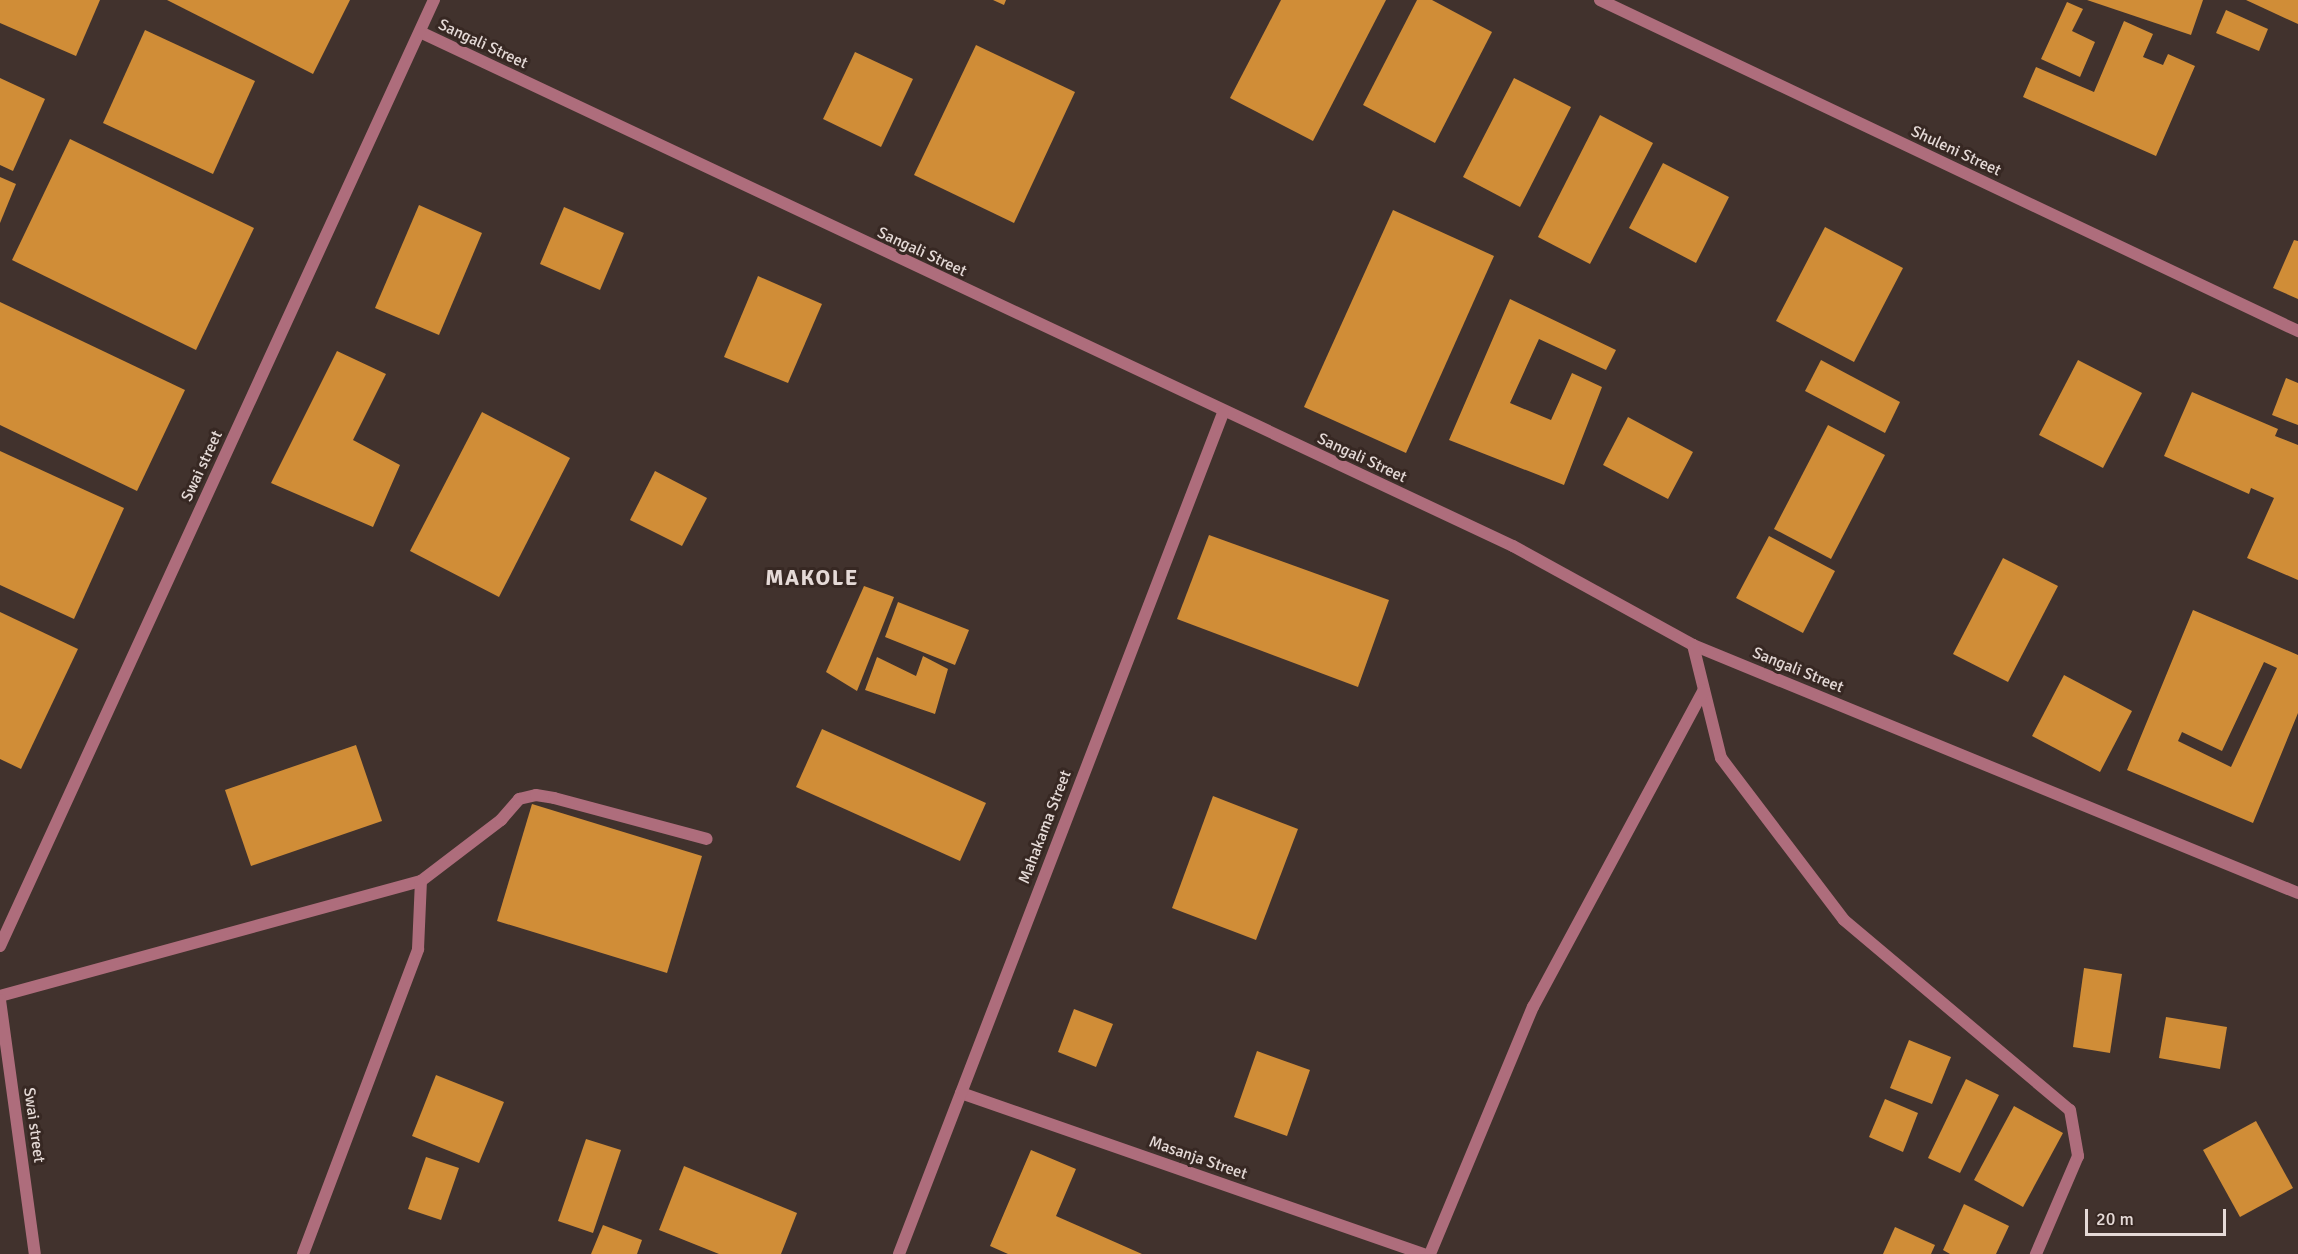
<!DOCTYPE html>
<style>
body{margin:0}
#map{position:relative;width:2298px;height:1254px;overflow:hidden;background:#41322d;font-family:Signika,sans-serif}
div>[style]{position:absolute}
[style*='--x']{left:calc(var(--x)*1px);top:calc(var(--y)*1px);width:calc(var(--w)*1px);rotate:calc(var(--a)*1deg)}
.building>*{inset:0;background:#d08d37}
.minor>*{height:12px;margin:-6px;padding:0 6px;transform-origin:6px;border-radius:6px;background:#ae6d7c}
span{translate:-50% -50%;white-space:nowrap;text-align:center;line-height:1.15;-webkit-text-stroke:6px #372823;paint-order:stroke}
.street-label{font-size:16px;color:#e5dad7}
.district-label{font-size:22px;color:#e5dad7;font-weight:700;letter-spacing:1.5px}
.scale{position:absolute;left:2085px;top:1209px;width:141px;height:27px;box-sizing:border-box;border:3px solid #e5dad7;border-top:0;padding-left:8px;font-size:18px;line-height:21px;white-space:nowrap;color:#e5dad7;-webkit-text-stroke:4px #372823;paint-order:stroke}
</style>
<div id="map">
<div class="building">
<div style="clip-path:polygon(0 0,100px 0,76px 56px,0 23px)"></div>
<div style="clip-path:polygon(167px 0,350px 0,313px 74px)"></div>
<div style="clip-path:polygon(993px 0,1006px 0,1004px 5px)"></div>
<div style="clip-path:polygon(1281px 0,1386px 0,1313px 141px,1230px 98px)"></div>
<div style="clip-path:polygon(1417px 0,1432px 0,1492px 32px,1435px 143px,1363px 105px)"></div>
<div style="clip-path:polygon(2087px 0,2203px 0,2191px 35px)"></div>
<div style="clip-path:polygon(2246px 0,2298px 0,2298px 24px)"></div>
<div style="clip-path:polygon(2067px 2px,2083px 9px,2072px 31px,2095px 42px,2080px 77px,2041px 59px)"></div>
<div style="clip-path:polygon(2226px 10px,2268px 29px,2259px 51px,2216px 33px)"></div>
<div style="clip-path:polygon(2124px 21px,2153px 34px,2143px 57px,2163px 65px,2168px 54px,2195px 66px,2156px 156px,2023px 97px,2036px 67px,2094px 92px)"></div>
<div style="clip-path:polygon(145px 30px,255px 81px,213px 174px,103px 123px)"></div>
<div style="clip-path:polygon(976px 45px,1075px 92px,1014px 223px,914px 175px)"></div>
<div style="clip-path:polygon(855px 52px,913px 79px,881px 147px,823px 119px)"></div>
<div style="clip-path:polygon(0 78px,45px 99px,13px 171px,0 165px)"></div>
<div style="clip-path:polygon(1514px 78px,1571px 107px,1520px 207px,1463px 177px)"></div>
<div style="clip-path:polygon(1600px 115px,1653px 143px,1590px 264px,1538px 237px)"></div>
<div style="clip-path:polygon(70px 139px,254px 228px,196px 350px,12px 260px)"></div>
<div style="clip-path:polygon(1663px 163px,1729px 197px,1696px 263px,1629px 228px)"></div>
<div style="clip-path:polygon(0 177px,16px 184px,0 223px)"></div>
<div style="clip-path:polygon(419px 205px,482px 233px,439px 335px,375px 308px)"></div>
<div style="clip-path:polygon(564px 207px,624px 233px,600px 290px,540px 264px)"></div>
<div style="clip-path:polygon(1393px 210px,1494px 256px,1406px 453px,1304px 407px)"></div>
<div style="clip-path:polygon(1825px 227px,1903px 268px,1854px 362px,1776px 321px)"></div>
<div style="clip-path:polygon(2294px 240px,2298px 241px,2298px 299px,2273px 288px)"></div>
<div style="clip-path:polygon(758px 276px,822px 304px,788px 383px,724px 357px)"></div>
<div style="clip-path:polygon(1510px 299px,1616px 350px,1606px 370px,1539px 339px,1510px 403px,1551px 420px,1572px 373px,1602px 387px,1564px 485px,1449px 440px)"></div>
<div style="clip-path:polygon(0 302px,185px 390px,137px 491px,0 425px)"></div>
<div style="clip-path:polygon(337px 351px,386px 374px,353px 440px,400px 465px,373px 527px,271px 483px)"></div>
<div style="clip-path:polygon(1821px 360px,1900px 402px,1885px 433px,1805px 391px)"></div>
<div style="clip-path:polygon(2078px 360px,2142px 393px,2103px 468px,2039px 435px)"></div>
<div style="clip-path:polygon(2286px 378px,2298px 383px,2298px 425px,2272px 415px)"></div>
<div style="clip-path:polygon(2192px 392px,2278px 429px,2275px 436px,2298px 445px,2298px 580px,2247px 558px,2274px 498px,2251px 488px,2249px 494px,2164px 456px)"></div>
<div style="clip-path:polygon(482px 412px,570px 458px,499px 597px,410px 551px)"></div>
<div style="clip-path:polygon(1628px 417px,1693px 452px,1668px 499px,1603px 465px)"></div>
<div style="clip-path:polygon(1828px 425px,1885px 455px,1831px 559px,1774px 529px)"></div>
<div style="clip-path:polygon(0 451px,124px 508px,74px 619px,0 585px)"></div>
<div style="clip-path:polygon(655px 471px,707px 498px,682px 546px,630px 520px)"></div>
<div style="clip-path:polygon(1209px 535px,1389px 600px,1358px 687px,1177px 619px)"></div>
<div style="clip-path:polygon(1769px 536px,1835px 571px,1803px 633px,1736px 598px)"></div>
<div style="clip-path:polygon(2003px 558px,2058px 586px,2008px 682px,1953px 654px)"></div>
<div style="clip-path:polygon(864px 586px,894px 597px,857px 691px,826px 672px)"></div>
<div style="clip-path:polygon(898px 602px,969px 630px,955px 665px,885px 637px)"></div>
<div style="clip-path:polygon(evenodd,2193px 610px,2298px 655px,2298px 713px,2253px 823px,2127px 770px,2193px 610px,2264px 662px,2277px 668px,2231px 767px,2178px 741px,2182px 732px,2222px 751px,2264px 662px)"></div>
<div style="clip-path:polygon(0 612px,78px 649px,21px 769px,0 759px)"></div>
<div style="clip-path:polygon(923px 656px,948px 669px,935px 714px,865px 690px,877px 657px,916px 676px)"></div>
<div style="clip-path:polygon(2064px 675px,2132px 711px,2100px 772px,2032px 736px)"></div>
<div style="clip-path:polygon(822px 729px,986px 803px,960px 861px,796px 787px)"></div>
<div style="clip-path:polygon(356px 745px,382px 821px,251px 866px,225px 790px)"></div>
<div style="clip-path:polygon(1213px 796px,1298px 829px,1256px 940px,1172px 908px)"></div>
<div style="clip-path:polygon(532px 804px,702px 856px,667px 973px,497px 921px)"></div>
<div style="clip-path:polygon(2084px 968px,2122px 974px,2110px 1053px,2073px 1047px)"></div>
<div style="clip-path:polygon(1074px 1009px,1113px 1024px,1096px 1067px,1058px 1052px)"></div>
<div style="clip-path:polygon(2166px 1017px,2227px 1027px,2220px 1069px,2159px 1058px)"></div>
<div style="clip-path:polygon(1909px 1040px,1951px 1057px,1932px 1104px,1890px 1088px)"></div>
<div style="clip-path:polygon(1257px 1051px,1310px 1070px,1287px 1136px,1234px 1117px)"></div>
<div style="clip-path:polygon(436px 1075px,504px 1102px,479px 1163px,412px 1136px)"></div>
<div style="clip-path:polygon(1966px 1079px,1999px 1095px,1960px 1173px,1928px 1158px)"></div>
<div style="clip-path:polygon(1885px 1099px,1918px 1113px,1903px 1152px,1869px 1137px)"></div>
<div style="clip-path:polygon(2014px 1106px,2063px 1133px,2023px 1207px,1974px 1180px)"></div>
<div style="clip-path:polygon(2256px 1121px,2293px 1188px,2240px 1217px,2203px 1150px)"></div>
<div style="clip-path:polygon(586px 1139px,621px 1150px,593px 1233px,558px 1221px)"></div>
<div style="clip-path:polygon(1031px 1150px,1076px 1169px,1056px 1216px,1142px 1254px,1008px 1254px,990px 1246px)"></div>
<div style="clip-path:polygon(426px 1157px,459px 1168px,441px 1220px,408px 1209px)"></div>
<div style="clip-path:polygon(684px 1166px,797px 1213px,781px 1254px,719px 1254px,659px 1230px)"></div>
<div style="clip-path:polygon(1964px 1204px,2009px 1226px,1996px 1254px,1950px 1254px,1943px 1250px)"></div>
<div style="clip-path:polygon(603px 1225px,642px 1240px,637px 1254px,591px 1254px)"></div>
<div style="clip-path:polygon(1895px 1227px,1935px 1245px,1931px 1254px,1883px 1254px)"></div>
</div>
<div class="minor">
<div style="--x:1600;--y:0;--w:773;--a:25.37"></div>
<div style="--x:420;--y:32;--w:1208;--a:25.19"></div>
<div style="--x:1513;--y:546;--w:205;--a:28.8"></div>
<div style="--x:1693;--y:645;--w:654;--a:22.29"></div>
<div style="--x:1693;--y:645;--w:116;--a:76.1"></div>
<div style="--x:1721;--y:758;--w:203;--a:52.8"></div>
<div style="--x:1844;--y:920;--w:295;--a:40.1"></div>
<div style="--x:2070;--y:1110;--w:47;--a:80.1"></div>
<div style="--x:2078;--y:1156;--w:107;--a:113.2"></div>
<div style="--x:0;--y:946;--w:1041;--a:-65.36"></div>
<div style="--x:0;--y:996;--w:436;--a:-15.3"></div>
<div style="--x:421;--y:881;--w:101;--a:-37.3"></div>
<div style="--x:501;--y:820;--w:28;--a:-49"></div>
<div style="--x:519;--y:799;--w:17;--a:-13"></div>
<div style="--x:536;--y:795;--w:18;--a:9"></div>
<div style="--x:554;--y:798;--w:158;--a:15"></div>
<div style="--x:0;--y:1000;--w:256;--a:82.2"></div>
<div style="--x:961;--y:1093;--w:490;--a:19.2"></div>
<div style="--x:303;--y:1254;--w:326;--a:-69.3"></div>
<div style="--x:418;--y:949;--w:68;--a:-87.5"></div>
<div style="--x:899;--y:1254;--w:901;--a:-68.93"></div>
<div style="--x:1430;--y:1254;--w:268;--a:-67.4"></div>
<div style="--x:1533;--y:1007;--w:360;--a:-61.7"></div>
</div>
<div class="street-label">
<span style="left:483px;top:44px;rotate:25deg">Sangali Street</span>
<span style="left:1956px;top:151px;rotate:25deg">Shuleni Street</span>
<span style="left:922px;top:252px;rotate:25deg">Sangali Street</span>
<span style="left:1362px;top:458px;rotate:25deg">Sangali Street</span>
<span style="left:202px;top:466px;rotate:-65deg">Swai street</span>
<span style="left:1798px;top:670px;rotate:22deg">Sangali Street</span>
<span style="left:1045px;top:827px;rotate:-69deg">Mahakama Street</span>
<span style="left:34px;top:1125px;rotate:82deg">Swai street</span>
<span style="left:1198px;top:1158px;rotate:19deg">Masanja Street</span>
</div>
<div class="district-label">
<span style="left:812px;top:578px">MAKOLE</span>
</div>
<div class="scale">20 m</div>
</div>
